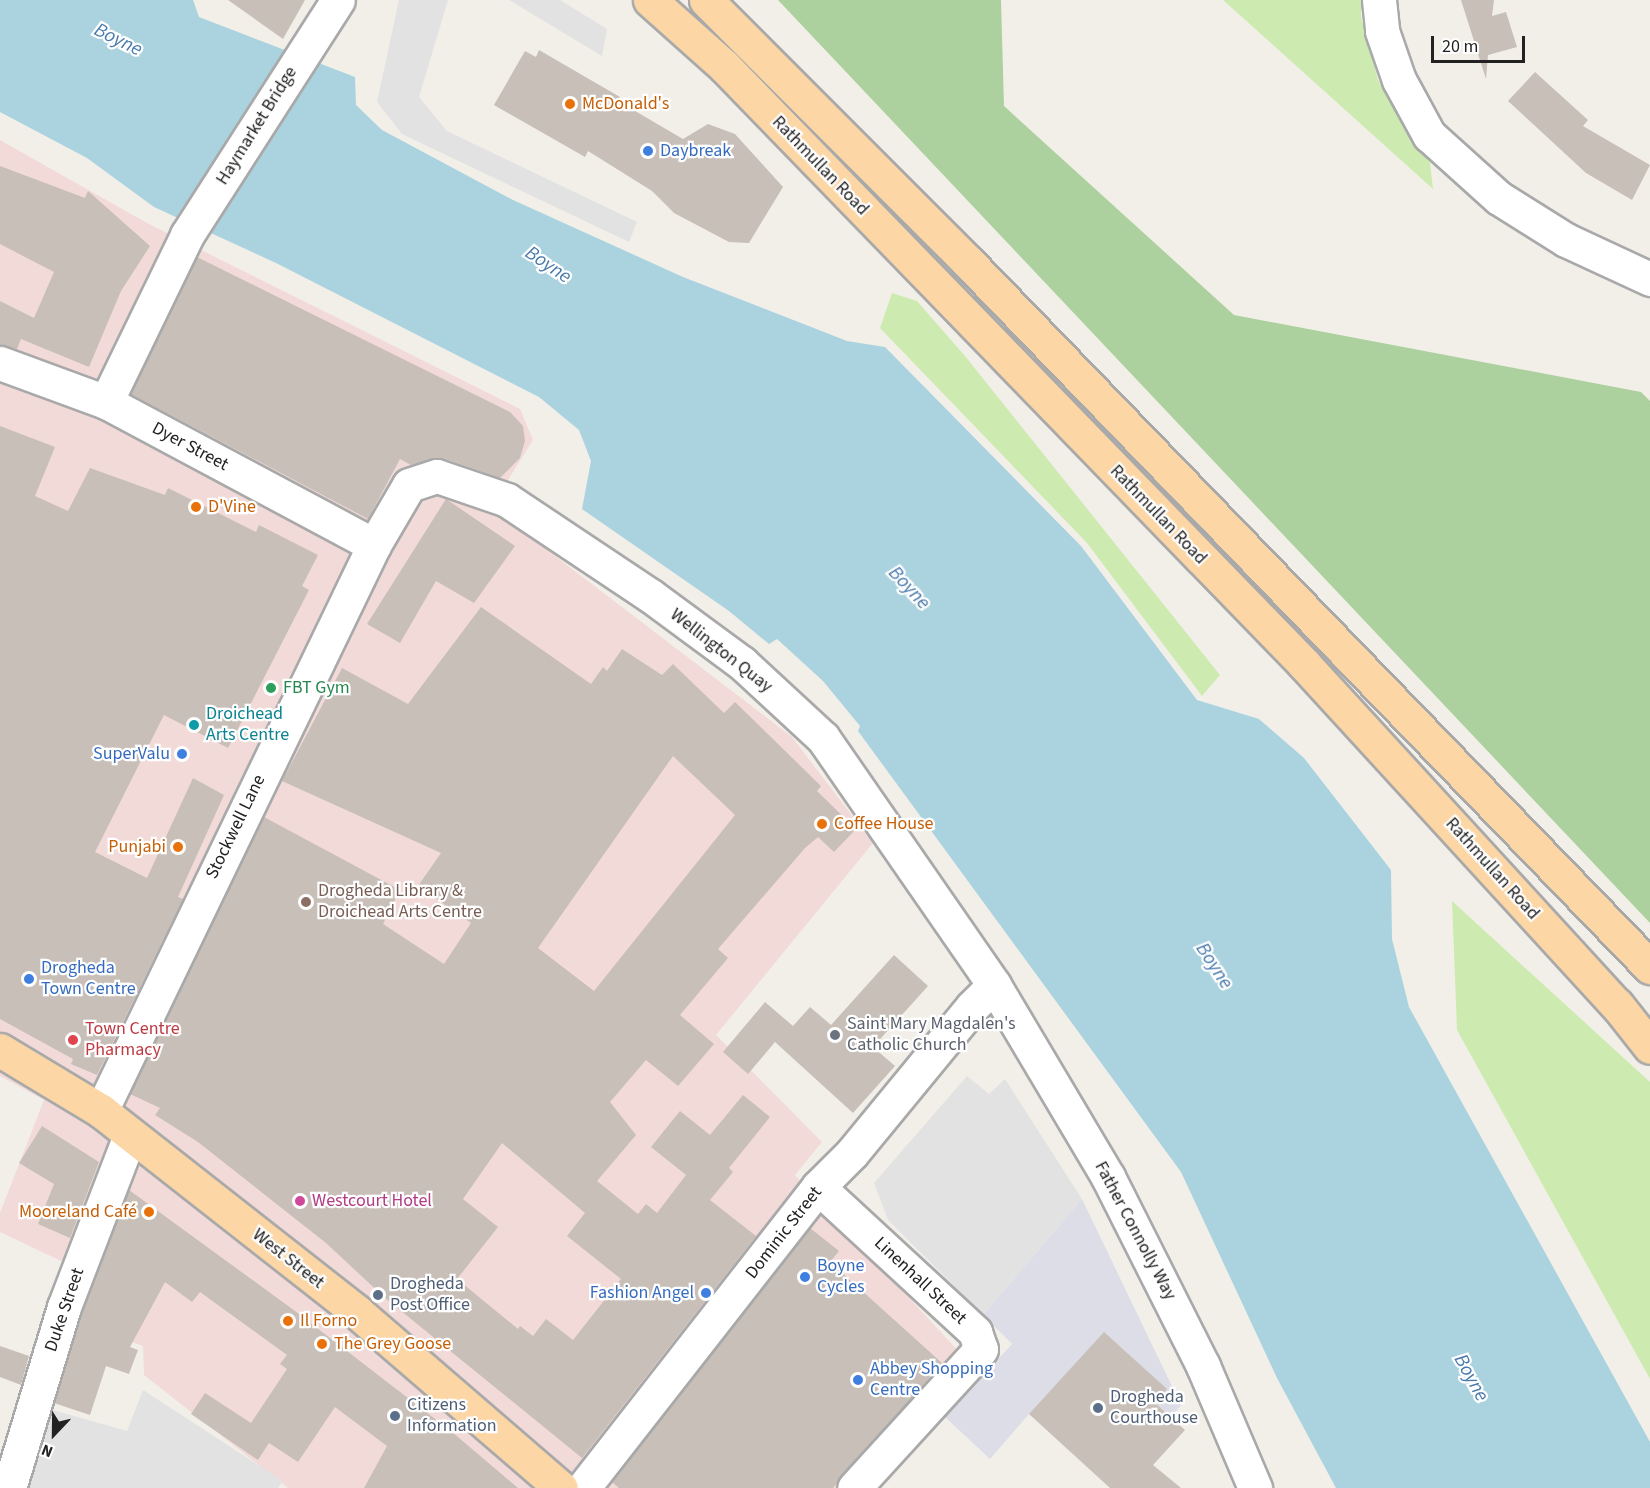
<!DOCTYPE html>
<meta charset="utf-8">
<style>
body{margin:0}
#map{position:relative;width:1650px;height:1488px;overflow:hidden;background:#f2efe9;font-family:"Source Sans 3",sans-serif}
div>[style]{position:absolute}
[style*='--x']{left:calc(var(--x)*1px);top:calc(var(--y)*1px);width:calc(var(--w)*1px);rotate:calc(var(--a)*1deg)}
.commercial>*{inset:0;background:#f2dad9}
.grass>*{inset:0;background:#cdebb0}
.forest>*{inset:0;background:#add19e}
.parking>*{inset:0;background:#e2e2e2}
.plaza>*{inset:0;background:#dddde8}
.water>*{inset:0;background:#aad3df}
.building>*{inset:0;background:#c7bfb8}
.roads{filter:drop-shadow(2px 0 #a9a9a9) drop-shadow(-2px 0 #a9a9a9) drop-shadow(0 2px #a9a9a9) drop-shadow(0 -2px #a9a9a9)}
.minor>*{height:33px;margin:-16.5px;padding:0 16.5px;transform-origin:16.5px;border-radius:16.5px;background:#fff}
.major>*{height:33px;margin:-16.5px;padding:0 16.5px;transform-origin:16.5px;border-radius:16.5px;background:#fcd6a4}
.dots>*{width:16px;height:16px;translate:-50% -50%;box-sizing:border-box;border:3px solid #fff;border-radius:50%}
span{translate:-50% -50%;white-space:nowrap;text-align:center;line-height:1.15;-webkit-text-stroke:4.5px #fff;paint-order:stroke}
.food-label{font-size:18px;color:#c56008}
.left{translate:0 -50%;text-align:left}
.right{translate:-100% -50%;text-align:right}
.street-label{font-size:18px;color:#222}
.shop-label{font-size:18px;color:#366cbe}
.leisure-label{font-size:18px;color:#27864d}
.culture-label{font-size:18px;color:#0d838f}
.education-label{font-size:18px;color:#785e54}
.worship-label{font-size:18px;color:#5b616d}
.health-label{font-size:18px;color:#be3a42}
.hotel-label{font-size:18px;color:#b23c85}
.service-label{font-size:18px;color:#4e5e75}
.water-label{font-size:20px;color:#4a7aab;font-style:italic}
.north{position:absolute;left:24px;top:1404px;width:60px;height:60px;-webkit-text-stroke:4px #fff;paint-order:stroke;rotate:202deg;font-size:16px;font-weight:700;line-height:24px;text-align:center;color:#222}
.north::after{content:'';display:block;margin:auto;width:21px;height:27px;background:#222;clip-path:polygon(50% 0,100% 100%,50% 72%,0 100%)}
.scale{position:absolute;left:1431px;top:36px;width:94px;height:27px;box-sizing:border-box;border:3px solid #222;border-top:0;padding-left:8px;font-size:18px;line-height:21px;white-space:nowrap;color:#222;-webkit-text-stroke:4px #fff;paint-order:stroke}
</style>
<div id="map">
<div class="commercial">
<div style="clip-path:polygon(0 140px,147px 223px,520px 409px,533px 440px,491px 507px,792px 737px,873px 843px,716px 1035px,822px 1142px,795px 1175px,963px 1356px,839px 1488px,288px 1488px,144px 1375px,143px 1346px,69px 1320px,84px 1272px,0 1232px,0 1213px,44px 1100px,0 1076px)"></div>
</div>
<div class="grass">
<div style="clip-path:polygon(1223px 0,1362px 0,1361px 16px,1378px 80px,1430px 163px,1433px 189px)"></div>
<div style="clip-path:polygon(892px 293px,917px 301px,965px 356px,1220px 675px,1202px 696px,1087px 543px,880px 328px)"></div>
<div style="clip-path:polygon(1452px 901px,1650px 1082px,1650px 1379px,1457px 1030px)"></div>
</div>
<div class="forest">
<div style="clip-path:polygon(778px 0,1001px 0,1004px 106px,1234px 315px,1641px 392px,1650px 401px,1650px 923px)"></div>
</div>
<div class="parking">
<div style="clip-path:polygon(399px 0,448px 0,419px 97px,447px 131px,637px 222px,629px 242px,402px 134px,377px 102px)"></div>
<div style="clip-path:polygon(509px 0,560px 0,607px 29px,602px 56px)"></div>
<div style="clip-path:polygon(967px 1076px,989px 1094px,1005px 1079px,1082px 1199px,983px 1315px,888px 1220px,874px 1183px)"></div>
<div style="clip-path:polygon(143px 1390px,283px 1481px,278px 1488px,23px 1488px,49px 1409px,127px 1431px)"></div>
</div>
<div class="plaza">
<div style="clip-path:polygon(1082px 1199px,1181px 1405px,1171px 1418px,1155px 1403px,1166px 1389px,1029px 1414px,990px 1459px,945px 1417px,1012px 1344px,983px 1315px)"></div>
</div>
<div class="water">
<div style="clip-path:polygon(0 0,193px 0,199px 17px,355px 77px,356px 105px,382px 130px,513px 200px,683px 277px,847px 341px,885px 347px,1081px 546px,1197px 700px,1259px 719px,1304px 758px,1391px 870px,1392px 939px,1409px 1007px,1650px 1442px,1650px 1488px,1336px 1488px,1277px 1378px,1181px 1172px,858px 731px,860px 726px,823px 681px,777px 639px,769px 644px,729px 611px,582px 509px,591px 461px,579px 430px,539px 397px,276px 263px,154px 207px,87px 158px,0 112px)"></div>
</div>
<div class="building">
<div style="clip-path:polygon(228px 0,305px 0,283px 39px)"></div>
<div style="clip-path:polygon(1461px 0,1494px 0,1492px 16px,1506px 12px,1517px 47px,1488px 55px,1486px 79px)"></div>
<div style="clip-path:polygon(539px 50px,620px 97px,618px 101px,683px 139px,708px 124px,735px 134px,783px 187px,749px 243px,729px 242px,674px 213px,652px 191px,588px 151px,585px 157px,494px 105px,525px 51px,536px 57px)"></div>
<div style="clip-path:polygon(1535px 72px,1588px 120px,1583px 126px,1650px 165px,1632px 200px,1586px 173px,1508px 101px)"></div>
<div style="clip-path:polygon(0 166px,85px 198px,88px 191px,150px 246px,121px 291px,89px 367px,21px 339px,17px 349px,0 345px,0 301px,34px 318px,54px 272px,0 244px)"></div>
<div style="clip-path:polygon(197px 257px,510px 412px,523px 426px,525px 441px,520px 458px,500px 478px,443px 458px,411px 465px,400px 459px,368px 519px,131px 394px)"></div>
<div style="clip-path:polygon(0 426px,55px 447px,35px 496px,68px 511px,90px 468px,165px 495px,168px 488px,256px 532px,259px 525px,318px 555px,302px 586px,309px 590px,228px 748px,164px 715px,95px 852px,147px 878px,193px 778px,224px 795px,178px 897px,183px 899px,97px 1075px,71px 1064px,73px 1059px,0 1019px)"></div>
<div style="clip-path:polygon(446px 499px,515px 546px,474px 603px,436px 581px,400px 643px,367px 624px)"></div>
<div style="clip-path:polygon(evenodd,481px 607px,591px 684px,603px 667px,607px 671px,622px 649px,662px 675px,673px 664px,724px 713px,735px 702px,821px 786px,817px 791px,856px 829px,834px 852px,818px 837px,805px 848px,718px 949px,728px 958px,680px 1015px,714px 1044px,678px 1086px,646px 1060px,610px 1102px,636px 1135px,597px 1181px,638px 1214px,646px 1204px,657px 1213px,686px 1175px,651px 1147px,680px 1111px,710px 1135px,743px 1095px,770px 1117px,729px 1168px,733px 1172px,710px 1200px,756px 1236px,582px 1458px,384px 1297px,326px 1243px,198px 1142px,155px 1115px,160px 1108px,130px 1094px,264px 817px,400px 890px,383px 924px,444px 964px,471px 923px,418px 886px,441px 853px,282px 781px,342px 668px,408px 704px,481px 607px,673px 756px,735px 815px,594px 991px,538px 948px,673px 756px,481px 607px,502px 1143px,585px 1213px,567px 1236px,621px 1279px,573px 1340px,546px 1319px,533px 1336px,520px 1326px,518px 1329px,457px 1279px,498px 1227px,463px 1199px,502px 1143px)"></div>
<div style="clip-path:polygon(894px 955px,928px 986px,873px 1047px,895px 1066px,853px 1113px,775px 1042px,748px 1074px,723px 1052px,765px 1002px,793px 1026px,810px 1007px,831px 1025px)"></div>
<div style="clip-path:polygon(42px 1126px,99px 1162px,70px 1238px,38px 1224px,54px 1184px,19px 1163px)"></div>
<div style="clip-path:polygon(129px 1190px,295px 1311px,452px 1432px,518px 1488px,364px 1488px,387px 1446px,335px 1407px,298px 1462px,269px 1443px,258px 1460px,191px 1414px,205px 1393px,251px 1423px,287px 1369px,280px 1364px,287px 1355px,200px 1292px,192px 1302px,165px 1282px,130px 1347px,138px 1350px,129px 1374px,106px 1366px,90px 1415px,54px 1403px,82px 1313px)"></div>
<div style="clip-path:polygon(810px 1228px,839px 1251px,830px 1262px,942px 1363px,833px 1488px,619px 1488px,612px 1482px)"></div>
<div style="clip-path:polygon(1104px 1332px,1167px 1389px,1155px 1403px,1185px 1430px,1153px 1465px,1181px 1488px,1110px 1488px,1029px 1414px)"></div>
<div style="clip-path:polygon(0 1346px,29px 1356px,21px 1385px,0 1377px)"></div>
</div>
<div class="roads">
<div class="minor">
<div style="--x:1379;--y:0;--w:31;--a:84"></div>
<div style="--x:1382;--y:31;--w:52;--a:70.9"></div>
<div style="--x:1399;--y:80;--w:63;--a:61.4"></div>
<div style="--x:1429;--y:135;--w:94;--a:42"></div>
<div style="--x:1499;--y:198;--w:79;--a:32.1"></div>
<div style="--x:1566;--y:240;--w:93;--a:24.9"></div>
<div style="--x:0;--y:363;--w:113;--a:20.2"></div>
<div style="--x:106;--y:402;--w:304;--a:28.1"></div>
<div style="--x:106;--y:402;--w:186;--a:-64.1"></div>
<div style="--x:187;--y:235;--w:279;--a:-57.3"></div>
<div style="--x:101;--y:1111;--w:628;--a:-64.25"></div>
<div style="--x:374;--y:545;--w:69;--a:-59.7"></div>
<div style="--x:409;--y:485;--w:29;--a:-18"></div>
<div style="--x:437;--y:476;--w:74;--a:18.9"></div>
<div style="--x:507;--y:500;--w:173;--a:33.7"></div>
<div style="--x:651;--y:596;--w:113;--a:36.4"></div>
<div style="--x:742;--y:663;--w:110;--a:42.8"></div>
<div style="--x:823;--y:738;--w:300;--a:55.3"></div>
<div style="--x:994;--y:985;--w:223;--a:59.3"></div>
<div style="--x:1108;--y:1177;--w:212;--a:63.3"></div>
<div style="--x:1203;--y:1366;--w:133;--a:66.9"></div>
<div style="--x:818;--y:1187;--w:214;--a:42.7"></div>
<div style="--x:975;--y:1332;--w:18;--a:71"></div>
<div style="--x:981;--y:1349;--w:188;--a:132.4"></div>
<div style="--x:9;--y:1488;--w:189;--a:-73.1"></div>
<div style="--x:64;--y:1307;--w:184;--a:-69"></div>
<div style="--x:583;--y:1488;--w:382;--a:-52"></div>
<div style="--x:818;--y:1187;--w:48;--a:-45"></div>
<div style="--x:852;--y:1153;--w:189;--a:-50.6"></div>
<div style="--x:972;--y:1007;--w:31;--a:-45"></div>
</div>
<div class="major">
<div style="--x:650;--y:0;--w:99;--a:41.7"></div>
<div style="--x:724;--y:66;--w:834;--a:45.87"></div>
<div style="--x:1305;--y:665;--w:461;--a:47.5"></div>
<div style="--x:1617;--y:1005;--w:53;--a:51.8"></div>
<div style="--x:706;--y:0;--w:371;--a:45"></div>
<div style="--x:968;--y:262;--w:981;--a:45.95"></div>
<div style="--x:0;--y:1050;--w:118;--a:31.1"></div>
<div style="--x:101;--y:1111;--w:325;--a:38.1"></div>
<div style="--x:357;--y:1312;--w:269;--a:40.8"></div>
</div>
</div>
<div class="dots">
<div style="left:570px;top:104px;background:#e8710a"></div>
<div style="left:648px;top:151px;background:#3f7fe0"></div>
<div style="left:196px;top:507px;background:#e8710a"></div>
<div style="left:271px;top:688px;background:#2e9e5b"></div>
<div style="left:194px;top:725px;background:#0f9aa8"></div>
<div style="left:182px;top:754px;background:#3f7fe0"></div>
<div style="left:822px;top:824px;background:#e8710a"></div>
<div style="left:178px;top:847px;background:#e8710a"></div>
<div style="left:306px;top:902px;background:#8d6e63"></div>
<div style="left:29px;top:979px;background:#3f7fe0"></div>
<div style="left:835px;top:1035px;background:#6b7280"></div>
<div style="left:73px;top:1040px;background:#e0444e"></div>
<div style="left:300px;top:1201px;background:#d1479c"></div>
<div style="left:149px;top:1212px;background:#e8710a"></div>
<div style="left:805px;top:1277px;background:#3f7fe0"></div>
<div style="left:706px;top:1293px;background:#3f7fe0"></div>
<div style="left:378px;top:1295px;background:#5c6f8a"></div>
<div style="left:288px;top:1321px;background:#e8710a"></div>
<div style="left:322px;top:1344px;background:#e8710a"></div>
<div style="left:858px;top:1380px;background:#3f7fe0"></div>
<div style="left:1098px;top:1408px;background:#5c6f8a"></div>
<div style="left:395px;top:1416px;background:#5c6f8a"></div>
</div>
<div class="food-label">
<span class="left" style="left:582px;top:104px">McDonald's</span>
<span class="left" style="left:208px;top:507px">D'Vine</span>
<span class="left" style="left:834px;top:824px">Coffee House</span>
<span class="right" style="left:166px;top:847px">Punjabi</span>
<span class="right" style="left:137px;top:1212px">Mooreland Café</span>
<span class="left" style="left:300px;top:1321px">Il Forno</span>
<span class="left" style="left:334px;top:1344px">The Grey Goose</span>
</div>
<div class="street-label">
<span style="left:257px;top:126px;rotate:-58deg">Haymarket Bridge</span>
<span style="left:820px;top:166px;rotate:46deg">Rathmullan Road</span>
<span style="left:190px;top:447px;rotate:28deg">Dyer Street</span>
<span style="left:1158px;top:515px;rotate:46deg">Rathmullan Road</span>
<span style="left:721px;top:651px;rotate:38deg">Wellington Quay</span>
<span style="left:236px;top:827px;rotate:-64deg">Stockwell Lane</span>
<span style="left:1492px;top:869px;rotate:48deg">Rathmullan Road</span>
<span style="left:1135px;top:1231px;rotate:62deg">Father Connolly Way</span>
<span style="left:784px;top:1233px;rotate:-52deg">Dominic Street</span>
<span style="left:288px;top:1259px;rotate:38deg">West Street</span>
<span style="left:920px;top:1281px;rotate:43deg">Linenhall Street</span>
<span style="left:65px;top:1310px;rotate:-71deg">Duke Street</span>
</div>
<div class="shop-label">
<span class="left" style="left:660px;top:151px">Daybreak</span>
<span class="right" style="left:170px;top:754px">SuperValu</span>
<span class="left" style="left:41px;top:979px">Drogheda<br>Town Centre</span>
<span class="left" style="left:817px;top:1277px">Boyne<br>Cycles</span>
<span class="right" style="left:694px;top:1293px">Fashion Angel</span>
<span class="left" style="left:870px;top:1380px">Abbey Shopping<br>Centre</span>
</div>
<div class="leisure-label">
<span class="left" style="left:283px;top:688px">FBT Gym</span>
</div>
<div class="culture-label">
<span class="left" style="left:206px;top:725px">Droichead<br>Arts Centre</span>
</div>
<div class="education-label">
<span class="left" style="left:318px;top:902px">Drogheda Library &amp;<br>Droichead Arts Centre</span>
</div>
<div class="worship-label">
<span class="left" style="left:847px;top:1035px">Saint Mary Magdalen's<br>Catholic Church</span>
</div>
<div class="health-label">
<span class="left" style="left:85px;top:1040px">Town Centre<br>Pharmacy</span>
</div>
<div class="hotel-label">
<span class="left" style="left:312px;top:1201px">Westcourt Hotel</span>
</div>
<div class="service-label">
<span class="left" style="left:390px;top:1295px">Drogheda<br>Post Office</span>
<span class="left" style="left:1110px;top:1408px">Drogheda<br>Courthouse</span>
<span class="left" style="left:407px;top:1416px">Citizens<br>Information</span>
</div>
<div class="water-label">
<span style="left:118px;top:40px;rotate:26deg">Boyne</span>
<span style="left:548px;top:265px;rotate:34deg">Boyne</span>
<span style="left:909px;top:588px;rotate:47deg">Boyne</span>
<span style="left:1214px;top:966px;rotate:57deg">Boyne</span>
<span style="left:1471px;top:1378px;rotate:61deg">Boyne</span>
</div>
<div class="north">N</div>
<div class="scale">20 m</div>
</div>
